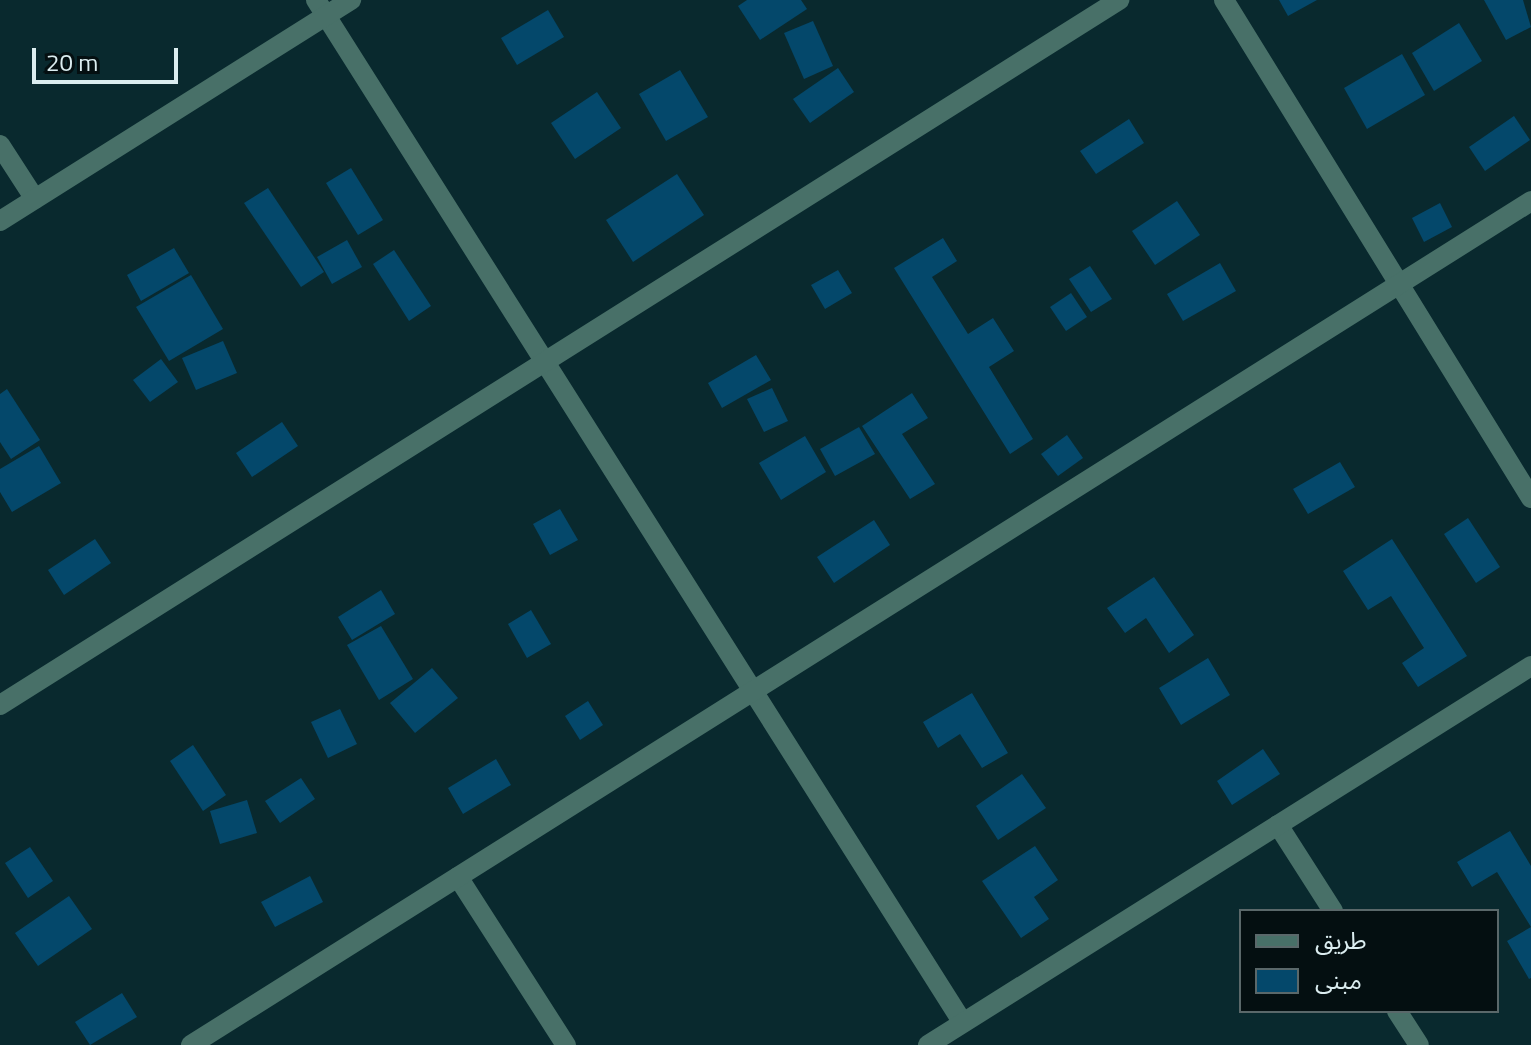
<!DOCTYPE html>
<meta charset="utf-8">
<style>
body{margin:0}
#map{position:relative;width:1531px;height:1045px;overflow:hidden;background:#09292e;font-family:"Titillium Web","Noto Sans Arabic",sans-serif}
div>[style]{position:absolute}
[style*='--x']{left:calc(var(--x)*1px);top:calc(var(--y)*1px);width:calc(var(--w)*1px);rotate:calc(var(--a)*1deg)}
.building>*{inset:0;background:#04486b}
.minor>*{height:20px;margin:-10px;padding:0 10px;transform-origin:10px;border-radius:10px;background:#487068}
span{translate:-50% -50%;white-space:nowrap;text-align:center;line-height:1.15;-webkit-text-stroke:7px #040f11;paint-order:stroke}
.legend{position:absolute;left:1239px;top:909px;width:260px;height:104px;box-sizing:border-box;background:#040f11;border:2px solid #5a686a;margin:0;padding:10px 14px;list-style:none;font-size:24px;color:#dbedf0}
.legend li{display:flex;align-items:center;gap:16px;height:40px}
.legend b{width:40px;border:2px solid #5a686a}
.scale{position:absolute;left:32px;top:48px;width:146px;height:36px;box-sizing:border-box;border:4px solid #dbedf0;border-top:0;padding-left:10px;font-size:24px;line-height:28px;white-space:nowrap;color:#dbedf0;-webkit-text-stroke:6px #040f11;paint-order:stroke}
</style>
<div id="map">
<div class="building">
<div style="clip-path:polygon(747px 0,801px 0,807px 9px,760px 40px,738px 6px)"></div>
<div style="clip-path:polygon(1279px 0,1317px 0,1288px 16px)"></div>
<div style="clip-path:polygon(1484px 0,1523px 0,1531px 27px,1506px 40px)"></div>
<div style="clip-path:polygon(548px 10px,564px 37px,517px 65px,501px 38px)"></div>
<div style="clip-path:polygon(813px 21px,833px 66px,804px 79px,784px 33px)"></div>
<div style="clip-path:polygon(1459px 23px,1482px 61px,1434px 91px,1412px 53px)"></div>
<div style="clip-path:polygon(1402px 54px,1425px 95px,1367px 129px,1344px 88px)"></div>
<div style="clip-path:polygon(838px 68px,854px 92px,810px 123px,793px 99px)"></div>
<div style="clip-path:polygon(680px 70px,708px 117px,666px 141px,639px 94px)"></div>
<div style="clip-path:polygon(597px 92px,621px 128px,575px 159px,551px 123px)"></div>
<div style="clip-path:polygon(1514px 116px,1530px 140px,1485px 171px,1469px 147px)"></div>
<div style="clip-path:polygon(1129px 119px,1144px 143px,1096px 174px,1080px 151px)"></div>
<div style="clip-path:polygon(351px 168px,383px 220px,358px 235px,326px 183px)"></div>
<div style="clip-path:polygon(677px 174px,704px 215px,633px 262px,606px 220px)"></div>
<div style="clip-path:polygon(268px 188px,324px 272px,301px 287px,244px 203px)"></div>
<div style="clip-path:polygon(1177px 201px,1200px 235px,1155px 265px,1132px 231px)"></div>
<div style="clip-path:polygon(1440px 203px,1452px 227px,1424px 242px,1412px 218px)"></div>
<div style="clip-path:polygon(943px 238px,957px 261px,932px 277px,968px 334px,993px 318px,1014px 351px,989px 367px,1033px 439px,1010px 454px,894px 268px)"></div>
<div style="clip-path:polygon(347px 240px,362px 267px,332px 284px,317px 257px)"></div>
<div style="clip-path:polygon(174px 248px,189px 273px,141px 301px,127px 275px)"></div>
<div style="clip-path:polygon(394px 250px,431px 306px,409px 321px,373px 264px)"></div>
<div style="clip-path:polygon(1220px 263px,1236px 291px,1183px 321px,1167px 294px)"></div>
<div style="clip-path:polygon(1090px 266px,1112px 299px,1091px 312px,1069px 279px)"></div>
<div style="clip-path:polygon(838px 270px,852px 293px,825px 309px,811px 285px)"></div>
<div style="clip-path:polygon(191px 275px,223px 329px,169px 361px,136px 307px)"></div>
<div style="clip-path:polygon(1071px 293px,1087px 317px,1066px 331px,1050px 307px)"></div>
<div style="clip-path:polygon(223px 341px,237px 373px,196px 390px,182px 358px)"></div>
<div style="clip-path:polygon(756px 355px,771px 380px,722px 408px,708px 383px)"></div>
<div style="clip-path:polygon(161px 359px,178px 382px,150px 402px,133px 380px)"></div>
<div style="clip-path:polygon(772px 388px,788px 421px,764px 432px,747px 399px)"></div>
<div style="clip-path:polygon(7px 389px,40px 440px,11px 459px,0 442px,0 394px)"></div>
<div style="clip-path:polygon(912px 393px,928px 418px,902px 434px,935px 484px,910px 499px,862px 426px)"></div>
<div style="clip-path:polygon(282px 422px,298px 446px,252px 477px,236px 453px)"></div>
<div style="clip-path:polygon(859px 427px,875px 454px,835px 476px,820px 449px)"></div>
<div style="clip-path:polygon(1067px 435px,1083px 458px,1058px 476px,1041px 454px)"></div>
<div style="clip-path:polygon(805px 436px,826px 472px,781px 500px,759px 463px)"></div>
<div style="clip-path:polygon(39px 446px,61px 483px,12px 512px,0 492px,0 469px)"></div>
<div style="clip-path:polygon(1340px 462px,1355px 487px,1308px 514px,1293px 489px)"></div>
<div style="clip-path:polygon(560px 509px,578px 540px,550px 555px,533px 524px)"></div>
<div style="clip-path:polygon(1468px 518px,1500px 567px,1476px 583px,1444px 534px)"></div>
<div style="clip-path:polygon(874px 520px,890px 545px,834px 583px,817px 557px)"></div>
<div style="clip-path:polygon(95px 539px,111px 563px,64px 595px,48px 570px)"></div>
<div style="clip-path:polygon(1392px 539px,1467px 656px,1418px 687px,1402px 663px,1424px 648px,1391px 596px,1368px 610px,1343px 571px)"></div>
<div style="clip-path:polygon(1154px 577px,1194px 635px,1169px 653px,1146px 618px,1125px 633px,1107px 608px)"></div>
<div style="clip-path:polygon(381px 590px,395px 614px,352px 640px,338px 617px)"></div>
<div style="clip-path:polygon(531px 610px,551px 644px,527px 658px,508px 624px)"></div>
<div style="clip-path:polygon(381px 626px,413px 679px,379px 700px,347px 645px)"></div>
<div style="clip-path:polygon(1208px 658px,1230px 695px,1181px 725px,1159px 688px)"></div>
<div style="clip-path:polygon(432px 668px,458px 698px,415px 733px,390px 703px)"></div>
<div style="clip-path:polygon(972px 693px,1008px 753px,982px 768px,960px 734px,938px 748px,923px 722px)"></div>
<div style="clip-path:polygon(588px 701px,603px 725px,580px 740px,565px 716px)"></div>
<div style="clip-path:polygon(340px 709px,357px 744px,328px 758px,311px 722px)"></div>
<div style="clip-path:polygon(193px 745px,226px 795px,203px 811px,170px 761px)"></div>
<div style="clip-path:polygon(1263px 749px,1280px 774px,1232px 805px,1217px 781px)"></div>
<div style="clip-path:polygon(496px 759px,511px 785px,463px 814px,448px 788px)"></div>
<div style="clip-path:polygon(1022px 774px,1046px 808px,998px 840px,976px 806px)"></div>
<div style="clip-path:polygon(301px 778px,315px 799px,280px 823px,265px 801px)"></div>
<div style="clip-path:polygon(247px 800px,257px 833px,220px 844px,210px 811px)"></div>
<div style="clip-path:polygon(1510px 831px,1531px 866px,1531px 978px,1529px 979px,1507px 941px,1531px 927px,1497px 872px,1472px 887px,1457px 862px)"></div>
<div style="clip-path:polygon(1035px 846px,1058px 880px,1034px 897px,1049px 919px,1021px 938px,982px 881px)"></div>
<div style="clip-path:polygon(30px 847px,53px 881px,28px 898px,5px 863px)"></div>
<div style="clip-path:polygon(310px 876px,323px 902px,275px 927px,261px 902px)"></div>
<div style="clip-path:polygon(69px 896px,92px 929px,38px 966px,15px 933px)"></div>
<div style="clip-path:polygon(122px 993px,137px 1017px,90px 1045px,75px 1022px)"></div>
</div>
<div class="minor">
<div style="--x:316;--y:0;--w:1210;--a:57.69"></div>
<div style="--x:1224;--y:0;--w:585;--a:58.35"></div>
<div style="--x:0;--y:145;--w:64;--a:57.1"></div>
<div style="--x:0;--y:221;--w:415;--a:-32.2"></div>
<div style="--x:0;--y:705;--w:1323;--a:-32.21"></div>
<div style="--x:1278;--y:825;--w:102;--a:57.4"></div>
<div style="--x:458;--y:877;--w:200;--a:57.3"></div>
<div style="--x:1397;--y:1011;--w:40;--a:57.1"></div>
<div style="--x:191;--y:1045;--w:1584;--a:-32.2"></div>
<div style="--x:928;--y:1045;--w:712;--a:-32.15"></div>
</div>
<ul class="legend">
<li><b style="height:10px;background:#487068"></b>طريق</li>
<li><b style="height:22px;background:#04486b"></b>مبنى</li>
</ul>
<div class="scale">20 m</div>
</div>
